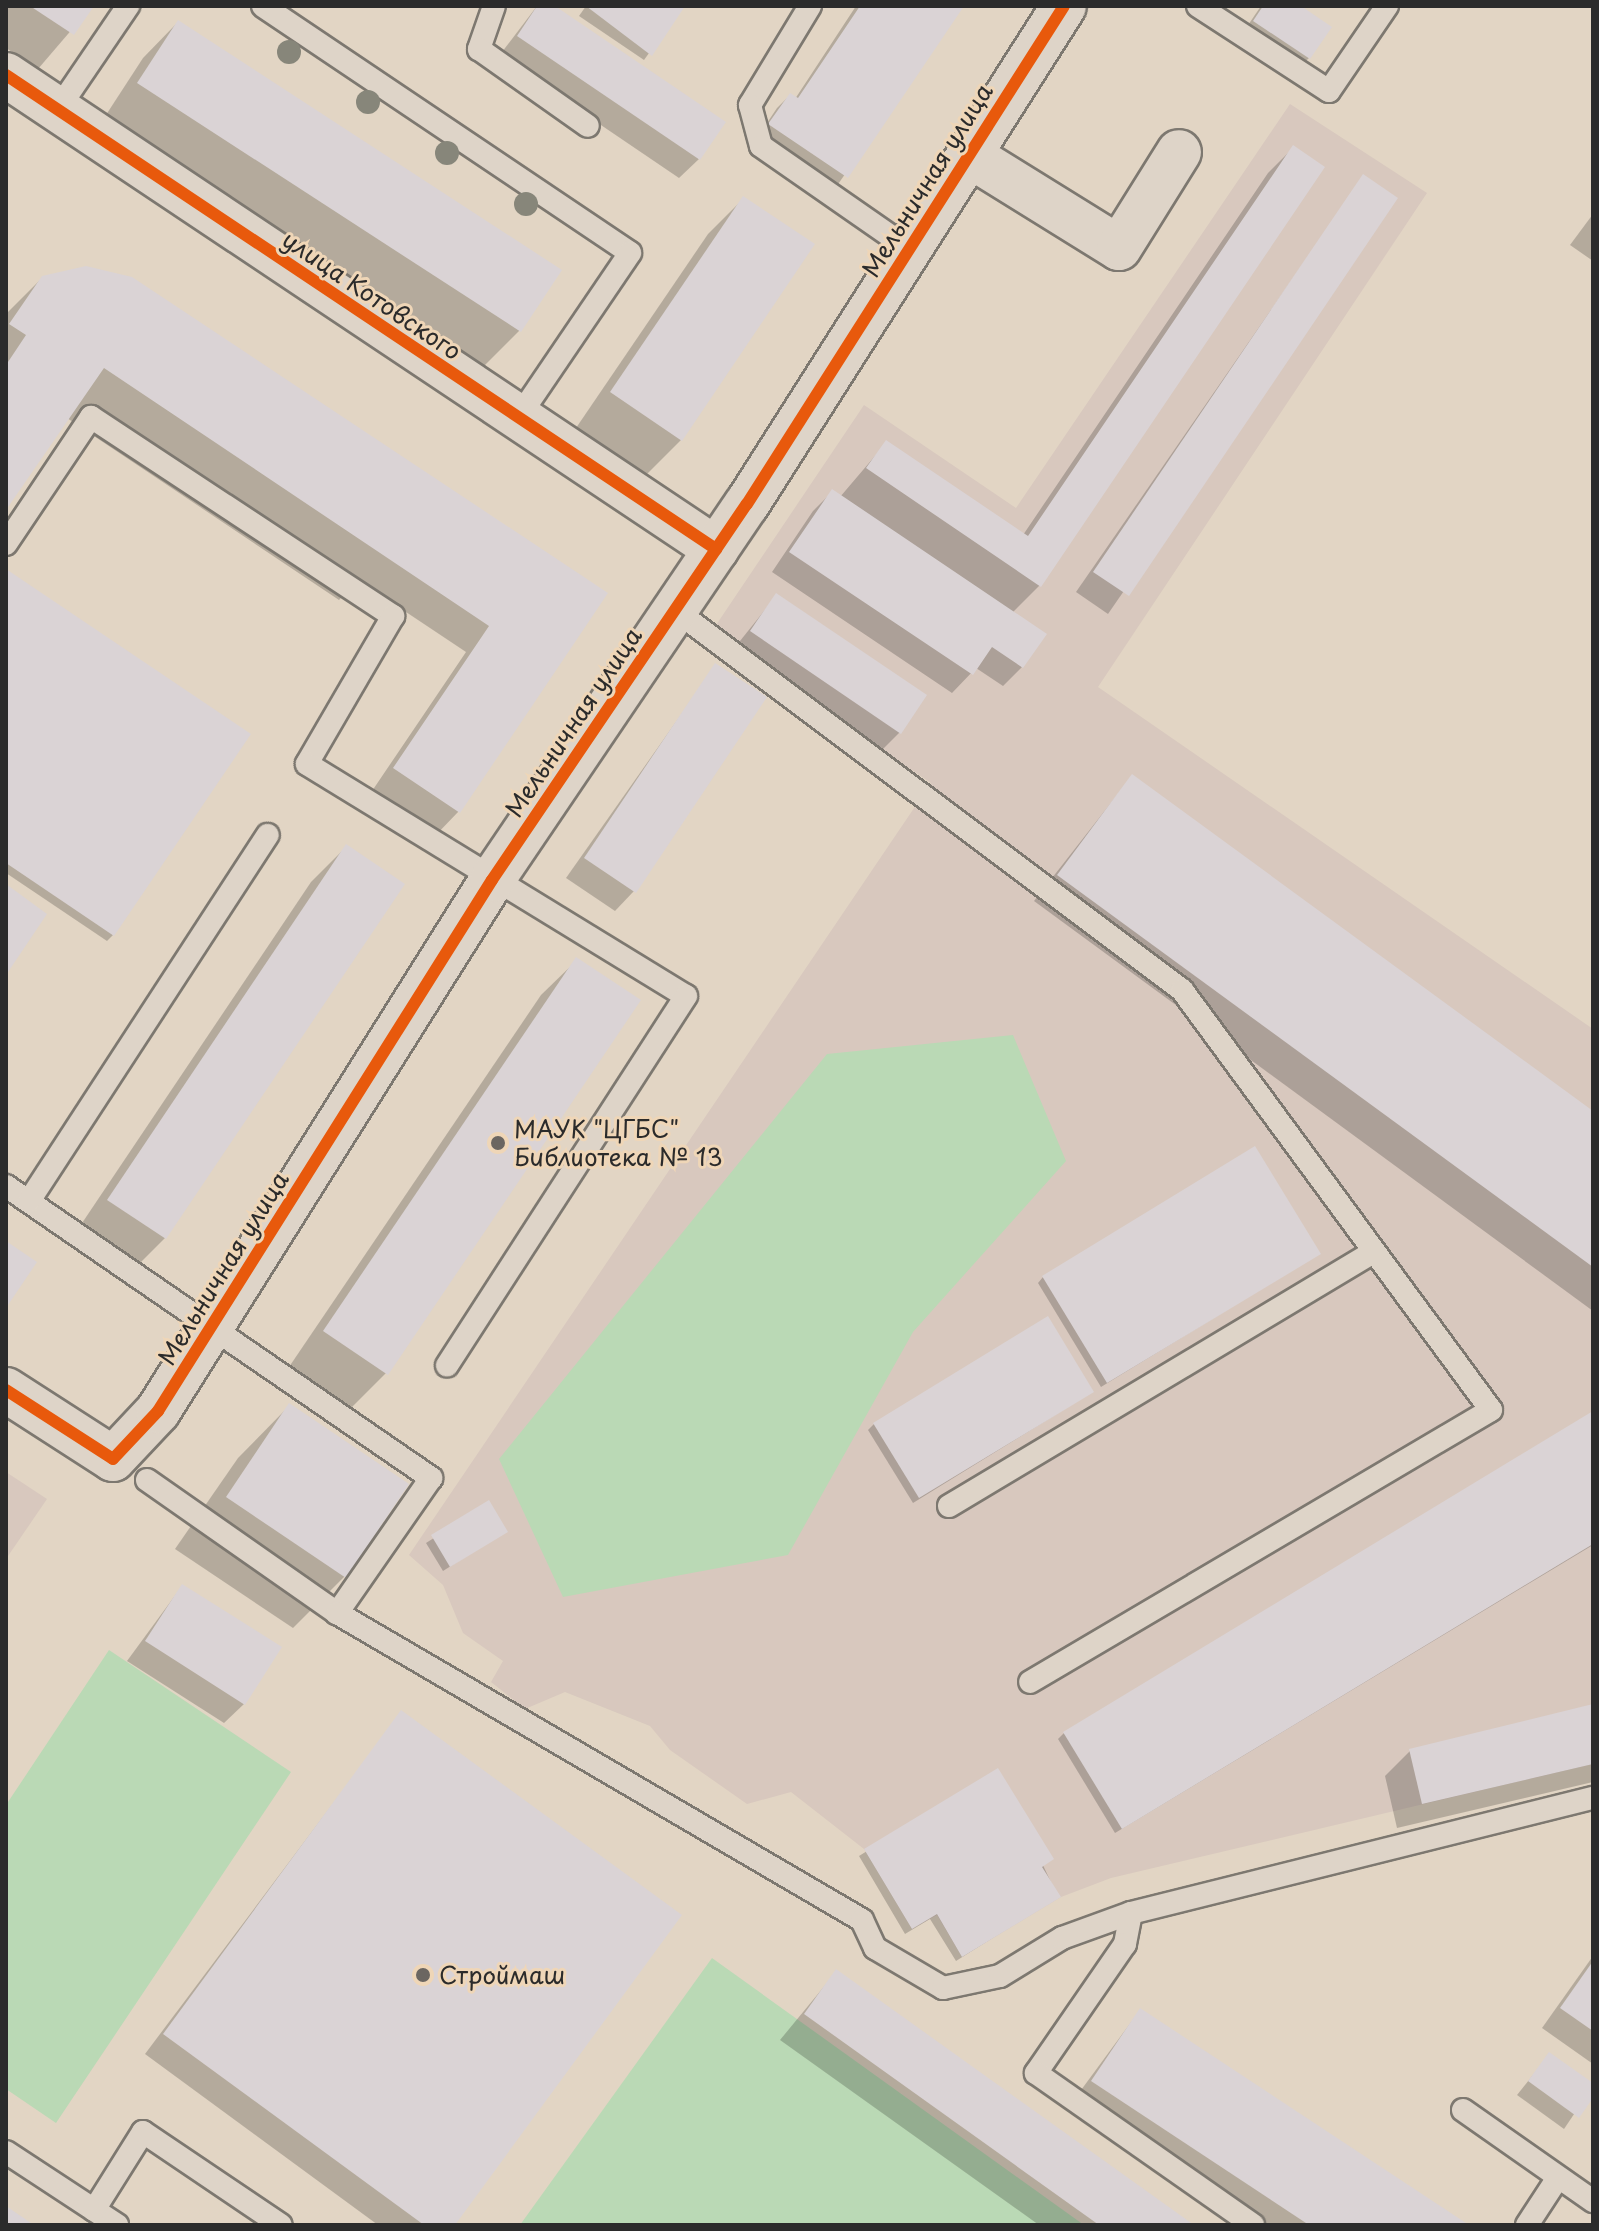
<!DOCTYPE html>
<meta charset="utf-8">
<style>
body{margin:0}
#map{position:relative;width:1599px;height:2231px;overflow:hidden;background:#e2d5c4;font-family:"Playpen Sans",sans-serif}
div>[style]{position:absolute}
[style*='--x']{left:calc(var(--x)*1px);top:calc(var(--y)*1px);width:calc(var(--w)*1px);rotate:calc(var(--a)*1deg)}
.built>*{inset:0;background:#d8c8be}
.green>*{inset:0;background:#bad9b5}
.shadow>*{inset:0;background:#0003}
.building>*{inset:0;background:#dad3d5}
.roads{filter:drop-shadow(2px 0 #7d7870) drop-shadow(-2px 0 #7d7870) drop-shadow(0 2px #7d7870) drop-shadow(0 -2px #7d7870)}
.service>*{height:22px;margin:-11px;padding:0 11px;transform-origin:11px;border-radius:11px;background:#ded4c8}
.minor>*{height:44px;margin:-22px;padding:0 22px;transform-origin:22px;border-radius:22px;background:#ded4c8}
.cycleway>*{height:12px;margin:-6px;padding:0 6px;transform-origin:6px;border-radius:6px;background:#e8590c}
.trees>*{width:24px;height:24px;margin:-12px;border-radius:50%;background:#87867a}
.dots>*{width:22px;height:22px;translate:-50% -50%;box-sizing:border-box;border:4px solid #efd6b7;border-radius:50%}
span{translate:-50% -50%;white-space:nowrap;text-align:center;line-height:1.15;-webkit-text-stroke:6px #efd6b7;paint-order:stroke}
.street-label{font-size:24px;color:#2b2b2b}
.poi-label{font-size:24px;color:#2b2b2b}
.left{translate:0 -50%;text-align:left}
.frame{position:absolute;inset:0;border:8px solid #2b2b2b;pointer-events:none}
</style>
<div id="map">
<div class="built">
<div style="clip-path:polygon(1290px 104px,1427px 193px,1098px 687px,1593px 1029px,1593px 1764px,1111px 1878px,1061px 1897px,962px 1957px,937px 1915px,912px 1929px,864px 1849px,791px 1792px,747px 1804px,670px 1750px,650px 1726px,565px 1692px,525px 1709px,491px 1682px,503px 1661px,463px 1633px,443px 1585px,409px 1555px,931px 783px,710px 634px,864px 405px,1016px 508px)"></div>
<div style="clip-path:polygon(6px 1472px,47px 1499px,6px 1559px)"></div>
</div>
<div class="green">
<div style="clip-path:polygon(1013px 1035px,1066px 1161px,913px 1332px,788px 1555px,563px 1597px,499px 1459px,827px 1054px)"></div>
<div style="clip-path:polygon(109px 1650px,291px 1772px,56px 2123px,6px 2089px,6px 1805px)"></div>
<div style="clip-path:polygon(712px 1958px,1084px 2225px,520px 2225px)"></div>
</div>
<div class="shadow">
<div style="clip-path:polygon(6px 6px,92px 6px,38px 69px,6px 48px)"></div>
<div style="clip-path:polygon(537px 6px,551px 6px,699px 159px,679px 178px,499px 56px)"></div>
<div style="clip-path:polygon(586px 6px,683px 6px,644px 60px,579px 16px)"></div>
<div style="clip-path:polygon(962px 6px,834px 190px,757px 138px,777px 108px,790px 95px,795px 99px,856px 6px)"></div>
<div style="clip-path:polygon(1261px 6px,1297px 6px,1309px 58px,1296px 70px,1242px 34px)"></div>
<div style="clip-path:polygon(178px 22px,559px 270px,519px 331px,484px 366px,104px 118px,143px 58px)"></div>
<div style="clip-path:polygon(1293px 148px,1040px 585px,1012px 613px,1022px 667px,1003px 686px,976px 668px,952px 693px,772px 572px,813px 511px,832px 492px,840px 497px,886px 443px,1023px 535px,1268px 173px)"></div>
<div style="clip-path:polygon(1363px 177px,1395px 198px,1108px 614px,1076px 592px)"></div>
<div style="clip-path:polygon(743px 199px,681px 440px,646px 475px,576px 428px,708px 234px)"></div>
<div style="clip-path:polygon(1593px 214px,1593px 261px,1570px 245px)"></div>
<div style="clip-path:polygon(43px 277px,606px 594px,459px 811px,434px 837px,370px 794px,466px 652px,358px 580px,339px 600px,67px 418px,6px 507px,6px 314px)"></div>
<div style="clip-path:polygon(6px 572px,113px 935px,107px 941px,6px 873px)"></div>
<div style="clip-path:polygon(776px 596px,900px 732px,881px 751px,732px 651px)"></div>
<div style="clip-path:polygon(716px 665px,634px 891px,615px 911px,566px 878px)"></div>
<div style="clip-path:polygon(1132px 776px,1593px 1114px,1593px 1311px,1034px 901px)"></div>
<div style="clip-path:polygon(346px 847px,165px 1238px,130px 1273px,74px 1235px,311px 882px)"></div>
<div style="clip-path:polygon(577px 960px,386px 1373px,351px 1408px,289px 1367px,541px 995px)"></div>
<div style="clip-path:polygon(1318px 1254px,1101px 1387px,1038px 1283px,1043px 1277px)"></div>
<div style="clip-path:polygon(1092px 1392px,913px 1503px,868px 1430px,874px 1424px)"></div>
<div style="clip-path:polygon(289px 1406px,406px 1484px,344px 1577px,293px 1628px,175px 1549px,238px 1458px)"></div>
<div style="clip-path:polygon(1593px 1413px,1593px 1545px,1115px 1833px,1058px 1739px,1064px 1733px)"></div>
<div style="clip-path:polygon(489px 1503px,506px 1531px,443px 1571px,426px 1543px)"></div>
<div style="clip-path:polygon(182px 1586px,244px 1704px,224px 1723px,127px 1661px)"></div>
<div style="clip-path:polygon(1593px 1706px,1593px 1782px,1397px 1828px,1385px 1776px,1410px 1751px)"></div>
<div style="clip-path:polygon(401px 1713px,452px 2225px,378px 2225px,145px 2054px)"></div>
<div style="clip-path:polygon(998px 1770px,1058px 1897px,956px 1961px,930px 1919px,905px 1934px,859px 1856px)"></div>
<div style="clip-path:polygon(1593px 1956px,1593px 2064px,1542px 2028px)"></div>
<div style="clip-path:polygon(836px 1972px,1190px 2225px,1039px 2225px,780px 2040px)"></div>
<div style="clip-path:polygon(1140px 2010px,1465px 2225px,1261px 2225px,1073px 2101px)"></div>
<div style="clip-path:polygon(1549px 2055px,1593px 2086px,1564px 2129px,1517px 2095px)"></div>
</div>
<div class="building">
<div style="clip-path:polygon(30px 6px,94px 6px,74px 35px)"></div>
<div style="clip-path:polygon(537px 6px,555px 6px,726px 122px,700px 160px,517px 36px)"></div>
<div style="clip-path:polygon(586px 6px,685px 6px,652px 56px)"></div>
<div style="clip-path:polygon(860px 6px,964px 6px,848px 178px,768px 124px,790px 93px,798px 98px)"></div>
<div style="clip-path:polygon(1263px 6px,1301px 6px,1332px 27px,1310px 59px,1253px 21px)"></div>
<div style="clip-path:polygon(178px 20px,562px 270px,521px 332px,137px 83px)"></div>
<div style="clip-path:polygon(1293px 145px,1325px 167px,1041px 587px,866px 468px,886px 440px,1028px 536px)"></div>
<div style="clip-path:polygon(1363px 174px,1398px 198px,1129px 596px,1093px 572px)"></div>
<div style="clip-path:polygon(743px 196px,815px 244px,682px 441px,610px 392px)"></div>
<div style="clip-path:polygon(86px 266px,132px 277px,608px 593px,460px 813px,393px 768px,489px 626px,104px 368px,6px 510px,6px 365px,26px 335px,9px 324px,42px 276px)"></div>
<div style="clip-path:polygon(832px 489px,1047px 634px,1023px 668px,992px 647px,973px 675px,789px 552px)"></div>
<div style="clip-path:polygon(6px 569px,251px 734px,114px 936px,6px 863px)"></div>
<div style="clip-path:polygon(776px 593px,927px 695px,901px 734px,750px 631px)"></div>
<div style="clip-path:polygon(715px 663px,767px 697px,636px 893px,584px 858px)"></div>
<div style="clip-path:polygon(1132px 774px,1593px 1111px,1593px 1267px,1057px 875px)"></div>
<div style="clip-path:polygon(346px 844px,405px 884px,166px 1239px,107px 1200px)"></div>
<div style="clip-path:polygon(6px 884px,47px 914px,6px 975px)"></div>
<div style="clip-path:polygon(576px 957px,641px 1000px,388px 1375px,323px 1331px)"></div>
<div style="clip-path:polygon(1255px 1146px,1321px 1254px,1107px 1383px,1042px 1276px)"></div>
<div style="clip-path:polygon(6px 1241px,37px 1262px,6px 1308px)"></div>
<div style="clip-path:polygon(1048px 1316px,1094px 1392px,919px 1498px,873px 1423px)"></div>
<div style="clip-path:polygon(289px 1403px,409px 1484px,346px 1578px,226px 1497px)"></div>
<div style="clip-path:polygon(1593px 1411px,1593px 1544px,1122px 1829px,1063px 1732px)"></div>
<div style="clip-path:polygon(489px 1500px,508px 1532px,450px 1567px,431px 1535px)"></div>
<div style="clip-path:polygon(182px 1584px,282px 1647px,245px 1705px,145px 1641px)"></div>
<div style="clip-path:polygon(1593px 1704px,1593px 1764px,1422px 1804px,1409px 1749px)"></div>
<div style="clip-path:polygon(401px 1710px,682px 1915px,455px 2225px,424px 2225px,163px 2034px)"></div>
<div style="clip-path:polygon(998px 1768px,1054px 1859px,1042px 1867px,1061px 1897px,962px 1957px,937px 1914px,912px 1929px,864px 1849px)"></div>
<div style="clip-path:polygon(1593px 1961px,1593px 2031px,1560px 2008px)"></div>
<div style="clip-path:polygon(836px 1969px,1194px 2225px,1099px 2225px,804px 2014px)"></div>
<div style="clip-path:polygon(1140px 2008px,1469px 2225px,1309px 2225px,1091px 2081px)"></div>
<div style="clip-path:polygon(1549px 2052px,1593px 2083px,1593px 2098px,1579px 2118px,1528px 2081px)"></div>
<div style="clip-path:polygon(6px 2206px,34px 2225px,6px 2225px)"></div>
</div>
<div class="roads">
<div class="service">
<div style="--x:263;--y:6;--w:442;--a:33.9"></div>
<div style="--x:630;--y:253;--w:201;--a:124.2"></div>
<div style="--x:494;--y:6;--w:46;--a:109.2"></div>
<div style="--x:479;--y:49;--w:133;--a:35.2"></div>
<div style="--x:810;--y:6;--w:116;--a:121.2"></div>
<div style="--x:750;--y:105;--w:42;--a:75"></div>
<div style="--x:761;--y:146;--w:180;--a:34.8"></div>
<div style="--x:1198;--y:6;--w:156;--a:33"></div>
<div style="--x:1329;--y:91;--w:103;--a:-55.7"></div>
<div style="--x:58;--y:109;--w:125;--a:-55.8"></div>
<div style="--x:6;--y:544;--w:153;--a:-56.2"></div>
<div style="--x:91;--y:417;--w:362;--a:33.4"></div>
<div style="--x:393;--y:616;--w:171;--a:120.2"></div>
<div style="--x:307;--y:764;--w:444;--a:31.5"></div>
<div style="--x:686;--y:996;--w:440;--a:122.9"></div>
<div style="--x:675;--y:610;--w:634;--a:36.85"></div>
<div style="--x:1182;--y:990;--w:521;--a:53.66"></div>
<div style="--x:1491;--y:1410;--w:535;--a:149.46"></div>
<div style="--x:6;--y:1186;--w:516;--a:34.49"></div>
<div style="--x:431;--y:1478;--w:165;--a:124.8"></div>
<div style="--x:29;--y:1201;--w:437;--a:-56.9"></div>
<div style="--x:147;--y:1480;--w:232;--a:35"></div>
<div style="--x:337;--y:1613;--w:608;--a:30.32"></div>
<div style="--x:862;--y:1920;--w:31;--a:65"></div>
<div style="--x:875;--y:1948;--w:79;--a:30.5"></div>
<div style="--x:943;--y:1988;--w:58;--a:-11.9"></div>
<div style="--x:1000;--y:1976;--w:73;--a:-31.5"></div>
<div style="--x:1062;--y:1938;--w:73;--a:-19.9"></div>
<div style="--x:1131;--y:1913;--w:476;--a:-14"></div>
<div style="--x:949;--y:1506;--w:495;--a:-30.9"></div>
<div style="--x:1131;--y:1913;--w:32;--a:101"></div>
<div style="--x:1125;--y:1944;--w:157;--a:124.6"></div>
<div style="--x:1036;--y:2073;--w:265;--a:35"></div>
<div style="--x:1463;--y:2110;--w:159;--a:35"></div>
<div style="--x:6;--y:2152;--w:133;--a:33.3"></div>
<div style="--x:94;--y:2210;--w:92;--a:-57.9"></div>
<div style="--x:143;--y:2132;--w:166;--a:34"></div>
<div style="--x:1527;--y:2225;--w:55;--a:-56.9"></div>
</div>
<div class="minor">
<div style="--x:6;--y:75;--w:854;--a:33.73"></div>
<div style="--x:969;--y:155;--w:176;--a:31.8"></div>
<div style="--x:1119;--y:248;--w:113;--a:-58"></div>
<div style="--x:6;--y:1390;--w:127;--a:32.8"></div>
<div style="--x:113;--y:1459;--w:66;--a:-46.8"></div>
<div style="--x:158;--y:1411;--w:627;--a:-57.83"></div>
<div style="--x:492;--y:880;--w:454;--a:-55.9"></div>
<div style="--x:747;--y:504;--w:590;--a:-57.52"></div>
</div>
</div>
<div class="cycleway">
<div style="--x:6;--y:75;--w:854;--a:33.73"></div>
<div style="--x:6;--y:1390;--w:127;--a:32.8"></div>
<div style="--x:113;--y:1459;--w:66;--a:-46.8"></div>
<div style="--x:158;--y:1411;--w:627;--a:-57.83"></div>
<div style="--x:492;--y:880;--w:454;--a:-55.9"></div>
<div style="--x:747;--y:504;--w:590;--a:-57.52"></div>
</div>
<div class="trees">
<div style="left:289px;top:52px"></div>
<div style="left:368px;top:102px"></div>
<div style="left:447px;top:153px"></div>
<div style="left:526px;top:204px"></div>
</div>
<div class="dots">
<div style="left:498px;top:1143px;background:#6b6661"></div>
<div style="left:423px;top:1975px;background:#6b6661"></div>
</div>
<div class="street-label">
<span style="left:927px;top:180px;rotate:-58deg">Мельничная улица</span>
<span style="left:372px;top:295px;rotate:34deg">улица Котовского</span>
<span style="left:573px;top:722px;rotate:-56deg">Мельничная улица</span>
<span style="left:223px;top:1268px;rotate:-58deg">Мельничная улица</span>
</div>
<div class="poi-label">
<span class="left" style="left:514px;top:1143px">МАУК "ЦГБС"<br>Библиотека № 13</span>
<span class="left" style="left:439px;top:1975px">Строймаш</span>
</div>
<div class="frame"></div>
</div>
